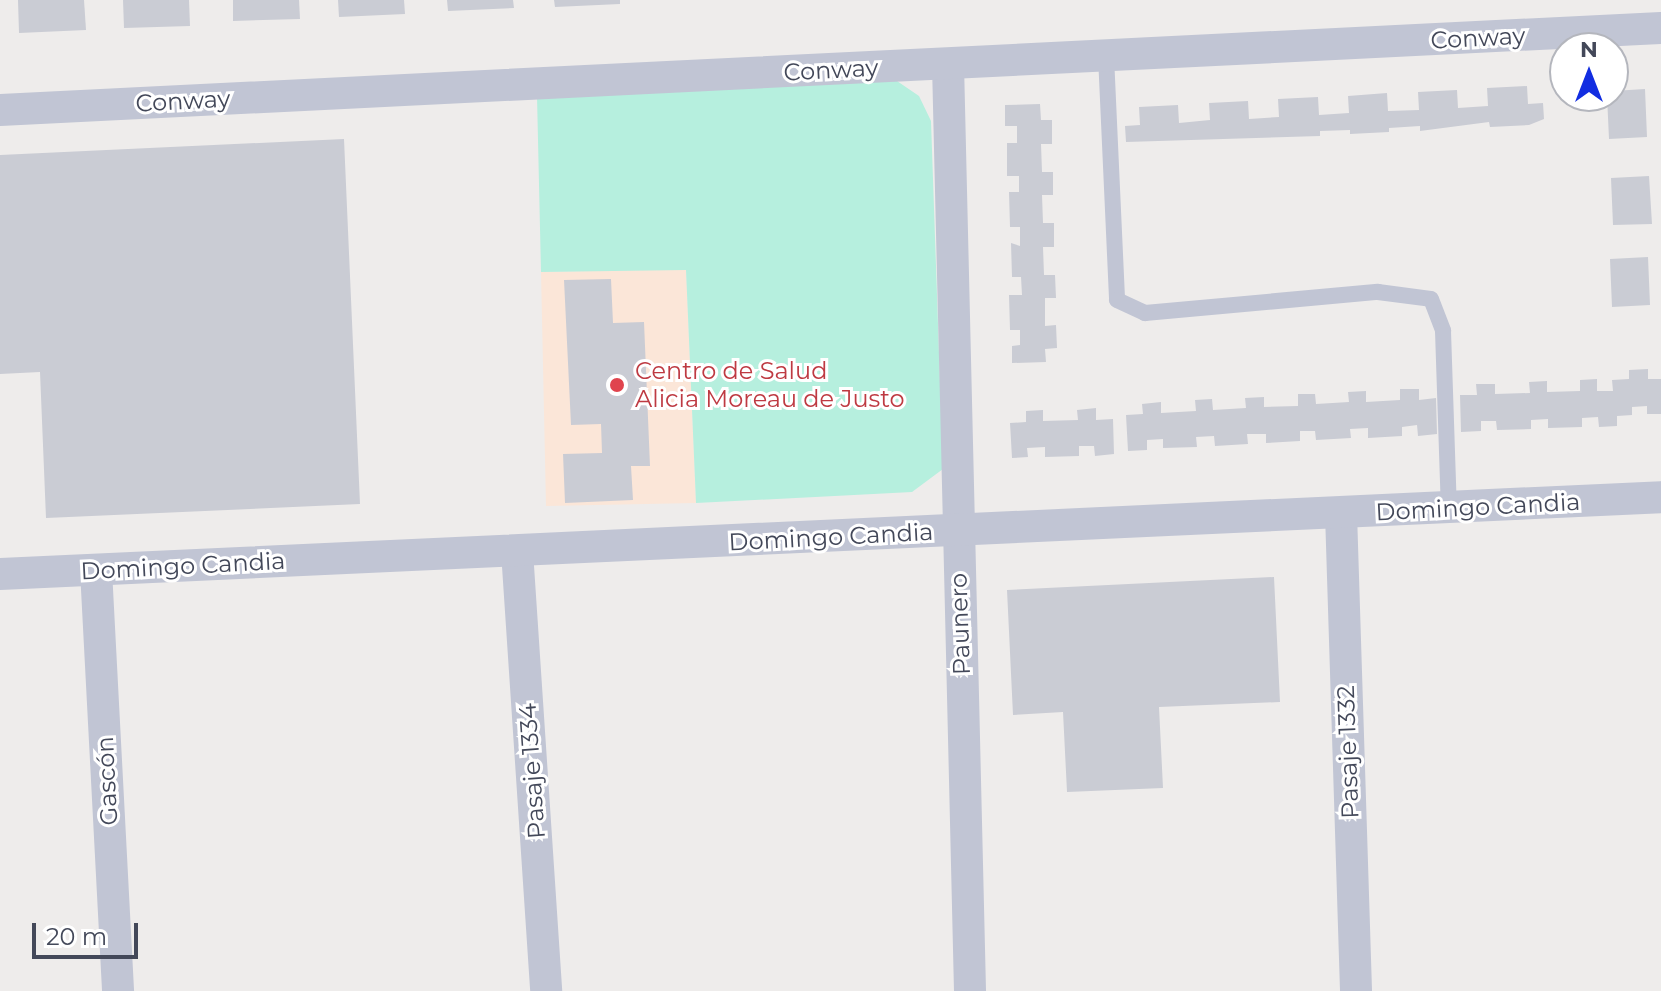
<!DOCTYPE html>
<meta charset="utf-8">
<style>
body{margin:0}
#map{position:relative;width:1661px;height:991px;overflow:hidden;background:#eeeceb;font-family:Montserrat,sans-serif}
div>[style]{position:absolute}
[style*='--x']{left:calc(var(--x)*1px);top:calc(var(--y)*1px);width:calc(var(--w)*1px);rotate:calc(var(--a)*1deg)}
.medical>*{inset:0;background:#fbe6d8}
.green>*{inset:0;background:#b6efde}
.building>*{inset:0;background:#caccd4}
.lane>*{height:16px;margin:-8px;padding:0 8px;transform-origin:8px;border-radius:8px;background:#c1c5d4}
.street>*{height:32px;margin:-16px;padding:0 16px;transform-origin:16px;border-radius:16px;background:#c1c5d4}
.dots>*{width:22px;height:22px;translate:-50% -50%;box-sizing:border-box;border:4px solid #fff;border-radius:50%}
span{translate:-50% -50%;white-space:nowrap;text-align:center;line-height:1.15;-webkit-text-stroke:6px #fff;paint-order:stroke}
.street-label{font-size:24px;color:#434859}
.health-label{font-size:24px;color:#be3a42}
.left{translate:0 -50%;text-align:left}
.north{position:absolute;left:1549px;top:32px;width:80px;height:80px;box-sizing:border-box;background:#fff;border:2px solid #b4b6bd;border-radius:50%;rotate:0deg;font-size:22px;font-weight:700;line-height:32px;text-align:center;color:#434859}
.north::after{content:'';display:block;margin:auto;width:28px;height:36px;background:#122de1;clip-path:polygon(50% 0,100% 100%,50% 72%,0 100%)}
.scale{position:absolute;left:32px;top:923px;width:106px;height:36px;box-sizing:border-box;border:4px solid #434859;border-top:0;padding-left:10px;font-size:24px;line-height:28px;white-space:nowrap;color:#434859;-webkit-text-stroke:6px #fff;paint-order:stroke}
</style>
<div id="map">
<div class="medical">
<div style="clip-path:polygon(686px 269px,696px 503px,546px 506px,541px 272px)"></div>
</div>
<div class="green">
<div style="clip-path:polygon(897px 81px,919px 96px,931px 121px,943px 469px,912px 492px,696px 503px,686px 270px,541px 272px,537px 96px)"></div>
</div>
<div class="building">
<div style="clip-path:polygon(18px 0,84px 0,86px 30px,19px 33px)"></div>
<div style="clip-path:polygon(123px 0,189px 0,190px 26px,124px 28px)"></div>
<div style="clip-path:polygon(233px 0,299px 0,300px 19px,233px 21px)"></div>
<div style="clip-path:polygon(338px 0,404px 0,405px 14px,339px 17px)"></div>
<div style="clip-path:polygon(447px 0,513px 0,514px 8px,448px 11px)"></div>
<div style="clip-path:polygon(554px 0,620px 0,620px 4px,555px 7px)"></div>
<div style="clip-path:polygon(1527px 86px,1528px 104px,1543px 103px,1544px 119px,1529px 125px,1490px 127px,1489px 122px,1420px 131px,1420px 126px,1389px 128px,1389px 132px,1350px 134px,1350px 130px,1320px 131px,1320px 136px,1126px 142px,1125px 126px,1140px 125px,1139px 107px,1178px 105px,1179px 123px,1210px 120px,1209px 103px,1248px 101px,1249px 119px,1279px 117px,1278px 99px,1318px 97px,1319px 115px,1349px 113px,1348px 96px,1387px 93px,1388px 111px,1419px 110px,1418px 92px,1457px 90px,1458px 108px,1488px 106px,1487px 88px)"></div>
<div style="clip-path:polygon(1645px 89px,1647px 137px,1609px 139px,1607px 96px,1613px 96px,1613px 91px)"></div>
<div style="clip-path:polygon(1040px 104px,1041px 120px,1052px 120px,1052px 144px,1041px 144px,1042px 172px,1053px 172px,1053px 195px,1042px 195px,1043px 223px,1054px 223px,1054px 247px,1043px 247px,1044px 275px,1055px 275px,1056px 298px,1045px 298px,1045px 326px,1056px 325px,1057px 348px,1045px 349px,1046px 362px,1012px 363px,1012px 346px,1020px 345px,1020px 330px,1010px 330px,1009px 295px,1022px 295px,1021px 277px,1012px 277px,1011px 243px,1020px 246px,1020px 227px,1010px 227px,1009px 192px,1019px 192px,1019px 176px,1007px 176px,1007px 143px,1017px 143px,1017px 126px,1005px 126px,1005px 105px)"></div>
<div style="clip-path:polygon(344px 139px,360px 504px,46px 518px,40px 372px,0 374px,0 155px)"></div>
<div style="clip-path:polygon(1649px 176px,1652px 224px,1613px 225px,1611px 178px)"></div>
<div style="clip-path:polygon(1648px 257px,1650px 305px,1612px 307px,1610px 259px)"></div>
<div style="clip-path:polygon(611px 279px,613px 323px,644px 322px,650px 466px,631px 466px,633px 500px,565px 503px,563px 454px,602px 453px,601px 424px,571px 425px,564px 280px)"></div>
<div style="clip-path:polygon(1648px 369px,1648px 379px,1661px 379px,1661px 414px,1647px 414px,1647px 406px,1632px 407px,1632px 415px,1617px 416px,1617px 426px,1599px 427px,1598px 417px,1582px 418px,1582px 427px,1548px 428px,1548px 419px,1531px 420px,1531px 429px,1497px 430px,1496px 421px,1481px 421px,1481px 431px,1461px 432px,1460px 395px,1477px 395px,1476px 384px,1495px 384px,1495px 394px,1530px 393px,1529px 382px,1547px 381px,1547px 392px,1580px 391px,1580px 380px,1597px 379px,1597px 391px,1613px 391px,1612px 380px,1629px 379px,1629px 370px)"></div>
<div style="clip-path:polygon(1400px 389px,1419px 389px,1419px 400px,1436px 398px,1437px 434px,1418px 436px,1417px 425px,1402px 427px,1402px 436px,1368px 438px,1368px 428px,1350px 429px,1351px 438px,1316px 440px,1315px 431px,1300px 431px,1300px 441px,1266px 443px,1266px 434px,1247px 434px,1248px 444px,1215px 446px,1214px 436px,1196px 437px,1197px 447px,1163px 448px,1163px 439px,1147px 440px,1147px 450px,1128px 451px,1126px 415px,1143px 414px,1142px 404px,1161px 402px,1161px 413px,1196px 411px,1195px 400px,1212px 399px,1213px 410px,1246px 408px,1245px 398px,1264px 397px,1264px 407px,1298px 406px,1298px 394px,1315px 394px,1316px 404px,1349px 402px,1348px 392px,1366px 391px,1366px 402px,1400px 400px)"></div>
<div style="clip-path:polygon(1096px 408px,1096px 420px,1113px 419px,1114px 454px,1095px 456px,1094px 446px,1079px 446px,1079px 456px,1045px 457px,1045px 447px,1027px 448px,1028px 457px,1012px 458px,1010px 423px,1026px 422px,1026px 411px,1043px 410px,1043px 421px,1078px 420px,1077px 410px)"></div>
<div style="clip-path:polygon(1274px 577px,1280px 702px,1159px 707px,1163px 788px,1067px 792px,1063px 712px,1013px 715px,1007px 590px)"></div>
</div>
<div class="lane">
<div style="--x:1106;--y:56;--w:244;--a:87.4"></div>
<div style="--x:1117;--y:300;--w:31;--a:25"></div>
<div style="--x:1145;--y:313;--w:234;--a:-5.2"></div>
<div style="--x:1378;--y:292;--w:53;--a:7.5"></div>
<div style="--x:1431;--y:299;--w:34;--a:69"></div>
<div style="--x:1443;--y:331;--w:178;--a:88.1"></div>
</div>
<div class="street">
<div style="--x:948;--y:64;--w:927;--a:88.64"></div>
<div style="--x:0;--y:110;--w:1663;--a:-2.83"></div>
<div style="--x:1341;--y:513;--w:478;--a:88.2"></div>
<div style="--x:517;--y:551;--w:441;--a:86.2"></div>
<div style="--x:96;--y:570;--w:422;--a:87"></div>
<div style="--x:0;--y:574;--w:1663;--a:-2.65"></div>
</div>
<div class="dots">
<div style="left:617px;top:385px;background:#e0444e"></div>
</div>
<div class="street-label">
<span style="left:1478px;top:38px;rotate:-3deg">Conway</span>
<span style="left:831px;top:70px;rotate:-3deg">Conway</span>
<span style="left:183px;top:101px;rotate:-3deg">Conway</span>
<span style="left:1478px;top:507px;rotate:-3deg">Domingo Candia</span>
<span style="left:831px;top:537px;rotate:-3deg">Domingo Candia</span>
<span style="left:183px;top:566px;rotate:-3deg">Domingo Candia</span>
<span style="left:960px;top:624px;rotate:-92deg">Paunero</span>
<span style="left:1348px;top:752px;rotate:-92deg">Pasaje 1332</span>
<span style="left:532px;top:771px;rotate:-94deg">Pasaje 1334</span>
<span style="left:107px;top:781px;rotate:-93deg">Gascón</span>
</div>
<div class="health-label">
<span class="left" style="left:635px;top:385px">Centro de Salud<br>Alicia Moreau de Justo</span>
</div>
<div class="north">N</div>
<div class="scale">20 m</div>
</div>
